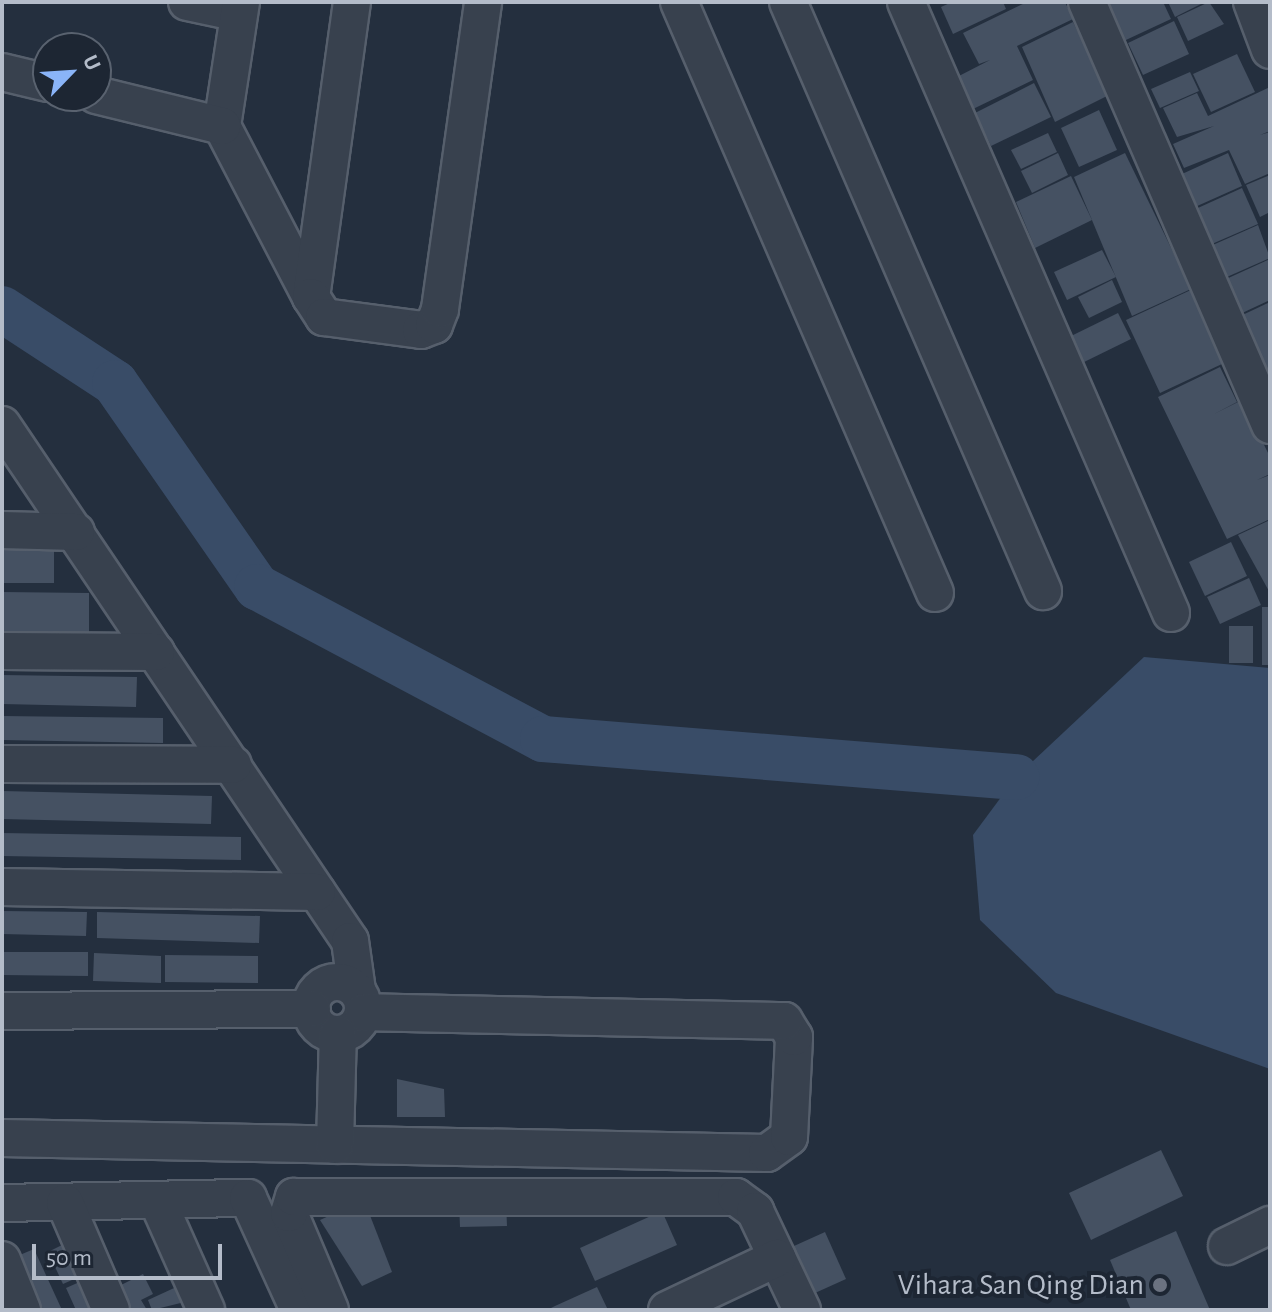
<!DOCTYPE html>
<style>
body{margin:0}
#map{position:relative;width:1272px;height:1312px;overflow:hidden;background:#242f3e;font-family:"Alegreya Sans",sans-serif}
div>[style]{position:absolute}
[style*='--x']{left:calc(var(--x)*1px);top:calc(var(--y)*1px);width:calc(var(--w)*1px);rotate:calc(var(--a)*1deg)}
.water>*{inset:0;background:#394c67}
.river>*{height:46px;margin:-23px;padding:0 23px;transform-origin:23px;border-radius:23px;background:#394c67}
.building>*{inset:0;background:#455162}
.roads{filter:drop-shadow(2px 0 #565f6c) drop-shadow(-2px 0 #565f6c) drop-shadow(0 2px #565f6c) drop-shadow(0 -2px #565f6c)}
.minor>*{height:36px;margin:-18px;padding:0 18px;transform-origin:18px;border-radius:18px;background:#38414e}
.minor>.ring{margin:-18px;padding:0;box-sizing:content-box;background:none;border:36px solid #38414e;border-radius:50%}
.dots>*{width:22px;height:22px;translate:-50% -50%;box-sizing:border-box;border:4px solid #1d2633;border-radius:50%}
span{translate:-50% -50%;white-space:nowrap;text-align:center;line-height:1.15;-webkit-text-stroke:8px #1d2633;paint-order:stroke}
.poi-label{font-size:30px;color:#b4bcc9}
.right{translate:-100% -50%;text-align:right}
.frame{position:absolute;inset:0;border:4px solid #b4bcc9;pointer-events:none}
.north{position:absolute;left:32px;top:32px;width:80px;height:80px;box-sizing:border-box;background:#1d2633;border:2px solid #59626f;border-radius:50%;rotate:65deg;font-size:22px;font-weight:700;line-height:32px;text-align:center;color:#b4bcc9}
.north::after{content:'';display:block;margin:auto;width:28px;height:36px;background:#8ab4f8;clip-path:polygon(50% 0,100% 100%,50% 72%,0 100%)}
.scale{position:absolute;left:32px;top:1244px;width:190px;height:36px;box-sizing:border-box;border:4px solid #b4bcc9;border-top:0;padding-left:10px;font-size:24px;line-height:28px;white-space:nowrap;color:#b4bcc9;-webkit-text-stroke:6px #1d2633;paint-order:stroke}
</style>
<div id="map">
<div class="water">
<div style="clip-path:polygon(1144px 657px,1270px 668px,1270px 1069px,1056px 993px,980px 920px,973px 835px,1016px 777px)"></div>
</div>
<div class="river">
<div style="--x:2;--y:309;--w:135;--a:33.2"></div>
<div style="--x:115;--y:383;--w:249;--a:55.2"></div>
<div style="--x:257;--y:587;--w:324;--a:28"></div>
<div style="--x:543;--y:739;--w:475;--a:4.6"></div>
</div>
<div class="building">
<div style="clip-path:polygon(952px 2px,1003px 2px,1006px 9px,953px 34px,941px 7px)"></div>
<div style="clip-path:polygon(1027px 2px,1065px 2px,1073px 19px,1017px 46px,1033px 80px,973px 109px,957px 77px,990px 60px,979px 64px,963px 33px)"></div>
<div style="clip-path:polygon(1111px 2px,1163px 2px,1171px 19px,1113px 46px,1096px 9px)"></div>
<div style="clip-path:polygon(1168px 2px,1205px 2px,1175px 17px)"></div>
<div style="clip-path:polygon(1209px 2px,1224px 24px,1188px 41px,1177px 17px)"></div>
<div style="clip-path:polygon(1174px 21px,1189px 54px,1143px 75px,1128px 43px)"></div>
<div style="clip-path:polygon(1073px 22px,1109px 95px,1055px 122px,1022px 47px)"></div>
<div style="clip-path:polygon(1237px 54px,1255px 92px,1211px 112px,1193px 74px)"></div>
<div style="clip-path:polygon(1190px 72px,1199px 91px,1160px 108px,1151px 89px)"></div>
<div style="clip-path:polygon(1034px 83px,1051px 117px,991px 146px,975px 113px)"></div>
<div style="clip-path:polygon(1270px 87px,1270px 131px,1260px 135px,1270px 132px,1270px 173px,1245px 184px,1229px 150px,1184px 168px,1173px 144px,1214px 126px,1177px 137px,1163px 108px,1197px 93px,1208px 116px)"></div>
<div style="clip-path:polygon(1099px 110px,1117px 150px,1079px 167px,1061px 128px)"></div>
<div style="clip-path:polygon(1048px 133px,1057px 152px,1021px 169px,1011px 150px)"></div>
<div style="clip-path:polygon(1058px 153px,1068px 175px,1032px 193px,1021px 171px)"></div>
<div style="clip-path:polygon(1125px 153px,1191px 289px,1132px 316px,1074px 177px)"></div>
<div style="clip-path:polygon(1228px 153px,1242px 186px,1186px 211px,1171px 179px)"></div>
<div style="clip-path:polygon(1270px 175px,1270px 212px,1260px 217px,1246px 185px)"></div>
<div style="clip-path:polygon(1071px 176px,1092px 220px,1035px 248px,1016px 202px)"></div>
<div style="clip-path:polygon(1242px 188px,1258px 224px,1205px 247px,1189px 212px)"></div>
<div style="clip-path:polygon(1258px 225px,1270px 258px,1220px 280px,1206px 248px)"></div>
<div style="clip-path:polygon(1102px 250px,1116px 277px,1067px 300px,1054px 272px)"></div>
<div style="clip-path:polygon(1270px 259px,1270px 300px,1240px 314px,1224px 280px)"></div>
<div style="clip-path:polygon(1112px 280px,1122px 302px,1089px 318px,1078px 297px)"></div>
<div style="clip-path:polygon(1193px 289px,1222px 364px,1160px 393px,1126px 320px)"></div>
<div style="clip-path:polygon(1270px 302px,1270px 388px,1234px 319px)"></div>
<div style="clip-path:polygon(1118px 313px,1131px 339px,1078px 365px,1065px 339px)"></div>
<div style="clip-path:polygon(1220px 367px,1237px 402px,1214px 414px,1242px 400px,1270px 457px,1270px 474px,1257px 480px,1270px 475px,1270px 519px,1227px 539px,1158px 397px)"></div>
<div style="clip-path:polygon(1270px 520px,1270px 593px,1238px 535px)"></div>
<div style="clip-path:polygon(1231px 542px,1247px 576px,1205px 596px,1189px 562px)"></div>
<div style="clip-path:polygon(2px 545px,54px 545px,54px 583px,2px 583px)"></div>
<div style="clip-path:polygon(1249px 578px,1261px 605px,1220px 624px,1207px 597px)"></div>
<div style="clip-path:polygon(2px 592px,89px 593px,89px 641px,2px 640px)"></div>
<div style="clip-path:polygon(1262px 607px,1270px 607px,1270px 665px,1262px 665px)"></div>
<div style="clip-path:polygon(1229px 626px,1253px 626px,1253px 663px,1229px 663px)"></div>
<div style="clip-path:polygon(2px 675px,137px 677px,136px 707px,2px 704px)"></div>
<div style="clip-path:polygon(2px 716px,163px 718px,163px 743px,2px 740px)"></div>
<div style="clip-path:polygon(2px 791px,212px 796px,211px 824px,2px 819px)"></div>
<div style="clip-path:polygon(2px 833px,241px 837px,241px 860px,2px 856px)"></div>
<div style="clip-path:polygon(2px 911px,87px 912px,86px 936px,2px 934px)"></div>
<div style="clip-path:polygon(97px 912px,260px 916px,259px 943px,97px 938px)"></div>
<div style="clip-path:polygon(2px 952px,88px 952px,88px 976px,2px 975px)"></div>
<div style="clip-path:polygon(94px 953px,161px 956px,161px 983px,93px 981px)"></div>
<div style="clip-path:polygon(165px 955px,258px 956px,258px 983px,165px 982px)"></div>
<div style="clip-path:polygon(397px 1079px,444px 1089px,445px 1117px,397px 1117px)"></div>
<div style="clip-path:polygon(1161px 1150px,1183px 1196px,1091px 1240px,1069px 1193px)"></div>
<div style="clip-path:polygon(364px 1200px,392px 1272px,362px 1286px,320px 1220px)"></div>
<div style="clip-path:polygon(506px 1202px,507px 1226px,460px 1227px,459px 1203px)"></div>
<div style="clip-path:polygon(662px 1211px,677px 1245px,595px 1281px,580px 1248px)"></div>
<div style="clip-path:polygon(1176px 1231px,1210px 1310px,1131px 1310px,1110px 1260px)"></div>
<div style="clip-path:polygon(825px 1232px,846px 1279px,815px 1293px,794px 1246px)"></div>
<div style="clip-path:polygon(66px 1243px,81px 1276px,63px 1284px,48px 1252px)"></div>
<div style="clip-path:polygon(34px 1249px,62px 1310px,27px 1310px,15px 1257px)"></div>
<div style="clip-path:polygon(143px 1274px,153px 1294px,141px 1300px,147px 1310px,123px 1310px,113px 1289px)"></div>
<div style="clip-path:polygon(93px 1276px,108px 1310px,76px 1310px,66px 1288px)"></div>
<div style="clip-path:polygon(185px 1283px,193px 1300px,152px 1310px,148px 1300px)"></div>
<div style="clip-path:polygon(597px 1287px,608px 1310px,547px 1310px,555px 1306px)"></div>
</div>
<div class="roads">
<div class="minor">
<div style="--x:187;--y:2;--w:53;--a:11.9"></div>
<div style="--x:241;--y:2;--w:125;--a:98.7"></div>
<div style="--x:222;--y:126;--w:193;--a:62.5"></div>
<div style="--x:352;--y:2;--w:298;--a:97.9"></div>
<div style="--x:311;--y:297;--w:24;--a:57"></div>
<div style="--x:324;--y:317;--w:98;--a:7.6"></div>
<div style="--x:421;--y:330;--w:14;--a:-21"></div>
<div style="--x:434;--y:325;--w:17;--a:-69"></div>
<div style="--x:440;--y:309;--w:310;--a:-82"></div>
<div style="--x:679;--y:2;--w:644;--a:66.58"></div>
<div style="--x:788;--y:2;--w:642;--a:66.59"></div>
<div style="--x:906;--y:2;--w:666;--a:66.55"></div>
<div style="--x:1087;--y:2;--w:461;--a:66.6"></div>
<div style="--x:1252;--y:2;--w:51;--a:69.4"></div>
<div style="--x:2;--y:72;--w:47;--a:13.4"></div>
<div style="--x:96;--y:95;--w:130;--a:13.8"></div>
<div style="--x:2;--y:425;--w:622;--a:56"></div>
<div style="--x:350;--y:941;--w:50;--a:82"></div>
<div style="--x:2;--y:530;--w:74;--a:1.5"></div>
<div style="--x:2;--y:651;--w:154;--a:0.4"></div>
<div style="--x:2;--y:764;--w:231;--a:0.2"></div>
<div style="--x:2;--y:887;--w:315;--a:0.9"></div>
<div class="ring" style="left:311px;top:982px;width:16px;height:16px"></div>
<div style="--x:2;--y:1011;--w:310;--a:-0.4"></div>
<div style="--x:2;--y:1138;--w:765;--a:1.12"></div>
<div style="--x:767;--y:1153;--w:27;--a:-36"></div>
<div style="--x:789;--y:1137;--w:100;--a:-87.1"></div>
<div style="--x:794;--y:1037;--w:19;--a:-122"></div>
<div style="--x:784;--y:1021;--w:421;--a:-178.8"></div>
<div style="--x:335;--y:1145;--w:111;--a:-88.5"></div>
<div style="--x:158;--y:1202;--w:118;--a:66"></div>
<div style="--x:2;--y:1203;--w:246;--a:-1.2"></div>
<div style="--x:248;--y:1198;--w:123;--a:65.5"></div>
<div style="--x:65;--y:1203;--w:116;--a:66.7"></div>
<div style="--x:1227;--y:1246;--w:48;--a:-26"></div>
<div style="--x:2;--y:1260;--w:54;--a:68.2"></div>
<div style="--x:330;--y:1310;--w:105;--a:-112.9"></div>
<div style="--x:289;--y:1213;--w:17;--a:-73"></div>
<div style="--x:294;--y:1197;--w:442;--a:0"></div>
<div style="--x:736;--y:1197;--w:24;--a:36"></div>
<div style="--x:755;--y:1211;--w:110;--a:64.6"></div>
<div style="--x:667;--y:1310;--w:122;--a:-25.3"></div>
</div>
</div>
<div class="dots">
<div style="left:1160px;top:1285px;background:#6b7280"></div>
</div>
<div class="poi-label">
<span class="right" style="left:1144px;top:1285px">Vihara San Qing Dian</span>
</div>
<div class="frame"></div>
<div class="north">U</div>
<div class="scale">50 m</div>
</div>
